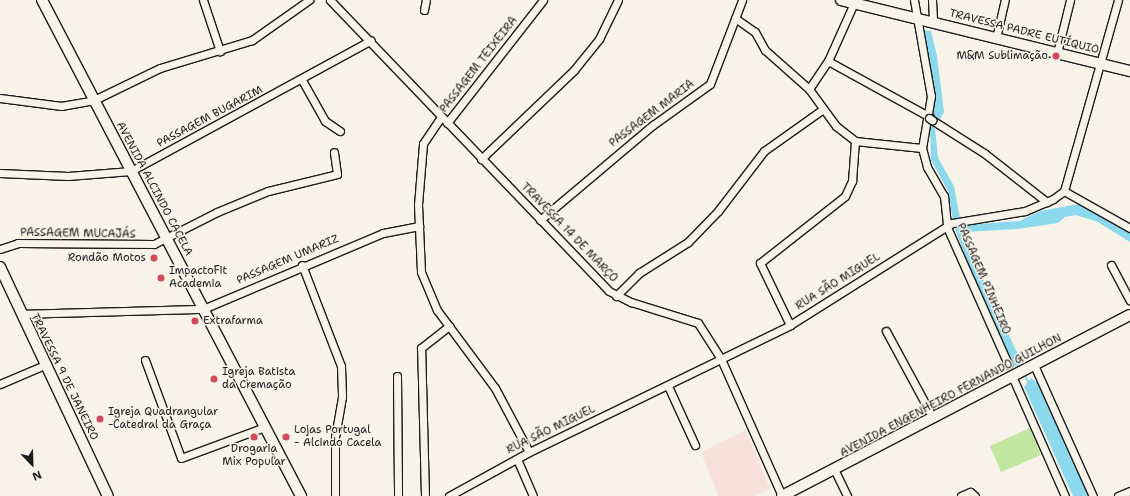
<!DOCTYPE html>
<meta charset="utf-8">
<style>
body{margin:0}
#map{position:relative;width:1130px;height:496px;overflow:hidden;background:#f7f3e8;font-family:"Shantell Sans",sans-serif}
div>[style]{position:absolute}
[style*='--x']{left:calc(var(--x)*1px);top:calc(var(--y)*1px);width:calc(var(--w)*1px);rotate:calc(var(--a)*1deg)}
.built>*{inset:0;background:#f6e2da}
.green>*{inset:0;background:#c1e6a0}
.water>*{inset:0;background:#8cd8ed}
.stream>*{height:2px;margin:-1px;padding:0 1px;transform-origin:1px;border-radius:1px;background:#8cd8ed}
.roads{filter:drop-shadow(1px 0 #1c1c1c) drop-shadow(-1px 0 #1c1c1c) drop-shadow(0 1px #1c1c1c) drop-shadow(0 -1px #1c1c1c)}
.street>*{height:7px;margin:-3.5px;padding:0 3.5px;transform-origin:3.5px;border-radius:3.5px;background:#f7f3e8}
.secondary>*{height:10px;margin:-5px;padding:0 5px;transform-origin:5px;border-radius:5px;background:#f7f3e8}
.bridges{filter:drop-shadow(1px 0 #1c1c1c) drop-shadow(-1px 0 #1c1c1c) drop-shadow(0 1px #1c1c1c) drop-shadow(0 -1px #1c1c1c)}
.street-bridge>*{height:7px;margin:-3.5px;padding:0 3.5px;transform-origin:3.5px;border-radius:3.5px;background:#f7f3e8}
.dots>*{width:11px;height:11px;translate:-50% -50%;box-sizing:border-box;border:2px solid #f7f3e8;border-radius:50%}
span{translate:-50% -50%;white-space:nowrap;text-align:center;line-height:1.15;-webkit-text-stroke:3px #f7f3e8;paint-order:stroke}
.street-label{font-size:11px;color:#1c1c1c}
.poi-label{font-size:11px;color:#1c1c1c}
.right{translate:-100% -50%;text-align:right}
.left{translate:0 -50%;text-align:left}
.north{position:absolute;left:12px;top:444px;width:40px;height:40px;-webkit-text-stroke:3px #f7f3e8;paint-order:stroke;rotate:157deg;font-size:11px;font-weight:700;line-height:16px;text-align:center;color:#1c1c1c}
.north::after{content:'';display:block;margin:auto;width:14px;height:18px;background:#1c1c1c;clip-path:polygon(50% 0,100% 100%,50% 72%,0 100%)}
</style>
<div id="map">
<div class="built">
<div style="clip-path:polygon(746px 430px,770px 489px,755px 496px,718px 496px,701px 452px)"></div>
</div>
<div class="green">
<div style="clip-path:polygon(1030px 428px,1041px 455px,1001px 472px,990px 446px)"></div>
</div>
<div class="water">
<div style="clip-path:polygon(922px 30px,931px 31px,937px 56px,944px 112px,940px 119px,933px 115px,934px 96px)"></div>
<div style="clip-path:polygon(930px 123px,935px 129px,938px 158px,954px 186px,960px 219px,953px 221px,948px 191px,931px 160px)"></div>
<div style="clip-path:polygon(1084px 203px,1130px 231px,1130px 242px,1098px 222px,1076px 215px,1065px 217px,1058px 223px,1017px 229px,966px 232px,978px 269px,1022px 363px,1015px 367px,979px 294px,954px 226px,962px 222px,965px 225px,1019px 221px,1041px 211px)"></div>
<div style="clip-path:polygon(1031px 378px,1039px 384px,1089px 496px,1073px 496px,1024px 387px)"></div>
</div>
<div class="stream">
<div style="--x:1024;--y:374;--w:9;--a:63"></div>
</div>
<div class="roads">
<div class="street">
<div style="--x:203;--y:0;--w:54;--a:71.6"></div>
<div style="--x:330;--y:0;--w:403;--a:46.2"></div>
<div style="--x:609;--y:291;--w:25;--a:27"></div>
<div style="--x:631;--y:302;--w:70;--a:17.4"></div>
<div style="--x:698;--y:323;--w:43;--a:57.4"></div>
<div style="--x:721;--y:359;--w:150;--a:66"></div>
<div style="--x:914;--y:0;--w:97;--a:80"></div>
<div style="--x:931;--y:96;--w:53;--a:99.8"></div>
<div style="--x:922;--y:148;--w:20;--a:75"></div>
<div style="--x:927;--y:167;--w:34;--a:60"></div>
<div style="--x:944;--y:196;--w:31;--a:84"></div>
<div style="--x:947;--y:227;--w:150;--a:66"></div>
<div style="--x:932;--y:0;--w:22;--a:87"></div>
<div style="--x:424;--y:10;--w:10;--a:-79"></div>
<div style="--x:735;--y:18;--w:24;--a:35"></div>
<div style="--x:755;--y:32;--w:21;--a:61"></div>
<div style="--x:765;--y:50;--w:59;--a:41.6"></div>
<div style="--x:809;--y:89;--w:46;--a:53.9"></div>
<div style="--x:836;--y:126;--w:24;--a:38"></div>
<div style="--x:855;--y:141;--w:67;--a:6"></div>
<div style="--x:996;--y:38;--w:39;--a:-77"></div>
<div style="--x:1057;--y:53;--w:55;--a:-76.2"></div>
<div style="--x:828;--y:61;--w:116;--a:28.8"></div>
<div style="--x:302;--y:80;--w:47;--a:60.7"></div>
<div style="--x:325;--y:121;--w:18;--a:34"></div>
<div style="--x:809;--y:89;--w:34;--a:-56"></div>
<div style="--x:828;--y:61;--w:64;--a:-65.9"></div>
<div style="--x:0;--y:98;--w:62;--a:7.5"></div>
<div style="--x:61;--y:106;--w:34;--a:-10"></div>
<div style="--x:94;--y:100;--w:73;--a:-25.9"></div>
<div style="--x:160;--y:68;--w:96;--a:-16.9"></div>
<div style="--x:252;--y:40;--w:70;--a:-35.1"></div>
<div style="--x:441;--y:117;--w:32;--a:124"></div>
<div style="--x:423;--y:144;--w:61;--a:94.7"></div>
<div style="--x:418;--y:205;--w:67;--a:87.4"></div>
<div style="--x:421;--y:272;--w:41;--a:67.2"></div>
<div style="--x:437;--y:310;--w:97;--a:53.4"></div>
<div style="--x:495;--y:388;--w:72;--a:62"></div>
<div style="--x:932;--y:120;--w:62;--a:32.4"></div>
<div style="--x:984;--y:153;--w:80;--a:37.9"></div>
<div style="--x:447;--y:123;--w:156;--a:-52"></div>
<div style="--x:481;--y:159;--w:129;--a:-43.7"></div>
<div style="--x:574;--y:70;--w:40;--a:-51"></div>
<div style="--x:599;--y:39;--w:43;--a:-64"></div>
<div style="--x:0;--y:173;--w:68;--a:2.5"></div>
<div style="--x:68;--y:176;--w:63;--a:-4.5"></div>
<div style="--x:131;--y:171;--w:273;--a:-28.6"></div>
<div style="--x:1064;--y:191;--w:76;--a:29.3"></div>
<div style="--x:540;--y:220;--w:148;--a:-40.1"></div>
<div style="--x:653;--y:125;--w:70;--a:-35.7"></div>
<div style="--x:710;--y:84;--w:90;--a:-69.1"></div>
<div style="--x:0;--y:249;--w:19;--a:-18"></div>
<div style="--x:18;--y:243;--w:136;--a:0.4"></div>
<div style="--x:154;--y:244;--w:71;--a:-26.9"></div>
<div style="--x:217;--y:212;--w:55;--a:-22.4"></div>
<div style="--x:268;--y:191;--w:71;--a:-13.8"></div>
<div style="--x:337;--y:174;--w:22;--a:-98"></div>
<div style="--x:302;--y:265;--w:108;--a:68.9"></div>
<div style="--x:341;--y:366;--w:31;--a:88"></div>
<div style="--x:342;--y:397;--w:41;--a:99.9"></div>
<div style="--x:335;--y:437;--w:59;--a:90"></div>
<div style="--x:1111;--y:265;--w:40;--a:62"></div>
<div style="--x:616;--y:296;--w:33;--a:-45"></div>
<div style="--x:639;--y:273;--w:58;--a:-32.3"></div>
<div style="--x:688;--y:242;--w:43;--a:-45.9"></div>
<div style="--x:718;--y:211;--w:76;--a:-52.5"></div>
<div style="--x:764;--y:151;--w:71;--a:-35.3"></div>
<div style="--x:21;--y:314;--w:182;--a:-1.6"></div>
<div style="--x:203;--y:309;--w:195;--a:-22.9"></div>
<div style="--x:383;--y:233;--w:37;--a:-11"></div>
<div style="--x:790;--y:325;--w:69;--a:-115.8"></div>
<div style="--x:760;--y:263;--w:108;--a:-38.2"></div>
<div style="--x:845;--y:196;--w:17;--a:-65"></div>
<div style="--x:852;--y:181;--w:40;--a:-85.7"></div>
<div style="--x:886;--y:331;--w:99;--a:61.6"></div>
<div style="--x:145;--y:360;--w:104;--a:69.8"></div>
<div style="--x:181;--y:458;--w:90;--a:-20.3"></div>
<div style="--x:1034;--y:365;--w:144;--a:65.8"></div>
<div style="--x:397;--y:376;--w:120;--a:89.5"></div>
<div style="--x:1012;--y:376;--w:131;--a:66.2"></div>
<div style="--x:0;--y:384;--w:51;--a:-23.1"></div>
<div style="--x:668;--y:386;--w:65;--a:65.4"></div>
<div style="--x:517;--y:459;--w:40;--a:66.6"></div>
<div style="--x:835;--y:471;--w:28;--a:64"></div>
<div style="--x:425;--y:496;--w:148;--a:-91.5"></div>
<div style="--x:421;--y:348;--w:36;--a:-38"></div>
<div style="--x:449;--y:496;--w:91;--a:-28.8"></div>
<div style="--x:529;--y:452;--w:290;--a:-25.9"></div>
<div style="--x:790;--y:325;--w:191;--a:-32.2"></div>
<div style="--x:952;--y:223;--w:74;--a:-9.3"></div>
<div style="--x:1025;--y:211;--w:30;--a:-23"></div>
<div style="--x:1053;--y:199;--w:14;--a:-36"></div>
<div style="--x:1064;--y:191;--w:198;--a:-74.2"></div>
<div style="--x:961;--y:496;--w:10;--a:-24"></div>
<div style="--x:970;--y:492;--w:6;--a:39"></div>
<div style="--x:1118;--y:496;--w:13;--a:-23"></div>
</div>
<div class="secondary">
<div style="--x:42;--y:0;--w:560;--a:62.43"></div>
<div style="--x:841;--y:0;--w:298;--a:13.8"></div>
<div style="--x:0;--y:267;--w:253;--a:64.8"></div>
<div style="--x:782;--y:496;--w:392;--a:-27.5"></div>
</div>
</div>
<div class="bridges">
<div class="street-bridge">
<div style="--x:929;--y:118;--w:4;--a:34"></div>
</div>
</div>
<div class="dots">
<div style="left:1056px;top:56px;background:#d1495b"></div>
<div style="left:154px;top:258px;background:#d1495b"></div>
<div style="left:161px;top:278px;background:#d1495b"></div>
<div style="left:195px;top:321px;background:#d1495b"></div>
<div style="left:214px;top:379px;background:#d1495b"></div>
<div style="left:100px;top:419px;background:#d1495b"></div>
<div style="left:254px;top:437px;background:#d1495b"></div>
<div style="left:286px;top:437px;background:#d1495b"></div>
</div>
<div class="street-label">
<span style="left:1024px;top:32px;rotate:14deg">TRAVESSA PADRE EUTÍQUIO</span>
<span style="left:479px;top:65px;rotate:-52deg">PASSAGEM TEIXEIRA</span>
<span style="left:652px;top:114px;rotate:-37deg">PASSAGEM MARIA</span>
<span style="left:210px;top:117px;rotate:-28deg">PASSAGEM BUGARIM</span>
<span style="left:154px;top:189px;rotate:62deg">AVENIDA ALCINDO CACELA</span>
<span style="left:569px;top:233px;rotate:46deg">TRAVESSA 14 DE MARÇO</span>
<span style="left:78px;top:234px;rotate:1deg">PASSAGEM MUCAJÁS</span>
<span style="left:288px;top:260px;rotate:-23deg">PASSAGEM UMARIZ</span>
<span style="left:983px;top:279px;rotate:67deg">PASSAGEM PINHEIRO</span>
<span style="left:838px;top:282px;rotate:-32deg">RUA SÃO MIGUEL</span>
<span style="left:64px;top:377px;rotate:64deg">TRAVESSA 9 DE JANEIRO</span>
<span style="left:951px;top:396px;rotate:-28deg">AVENIDA ENGENHEIRO FERNANDO GUILHON</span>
<span style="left:551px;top:430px;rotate:-26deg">RUA SÃO MIGUEL</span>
</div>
<div class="poi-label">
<span class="right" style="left:1048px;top:56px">M&amp;M Sublimação</span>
<span class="right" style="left:146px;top:258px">Rondão Motos</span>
<span class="left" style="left:169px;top:278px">ImpactoFit<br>Academia</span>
<span class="left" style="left:203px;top:321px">Extrafarma</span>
<span class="left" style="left:222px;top:379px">Igreja Batista<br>da Cremação</span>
<span class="left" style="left:108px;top:419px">Igreja Quadrangular<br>-Catedral da Graça</span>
<span class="left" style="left:294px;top:437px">Lojas Portugal<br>- Alcindo Cacela</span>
<span style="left:254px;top:456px">Drogaria<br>Mix Popular</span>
</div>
<div class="north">N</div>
</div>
